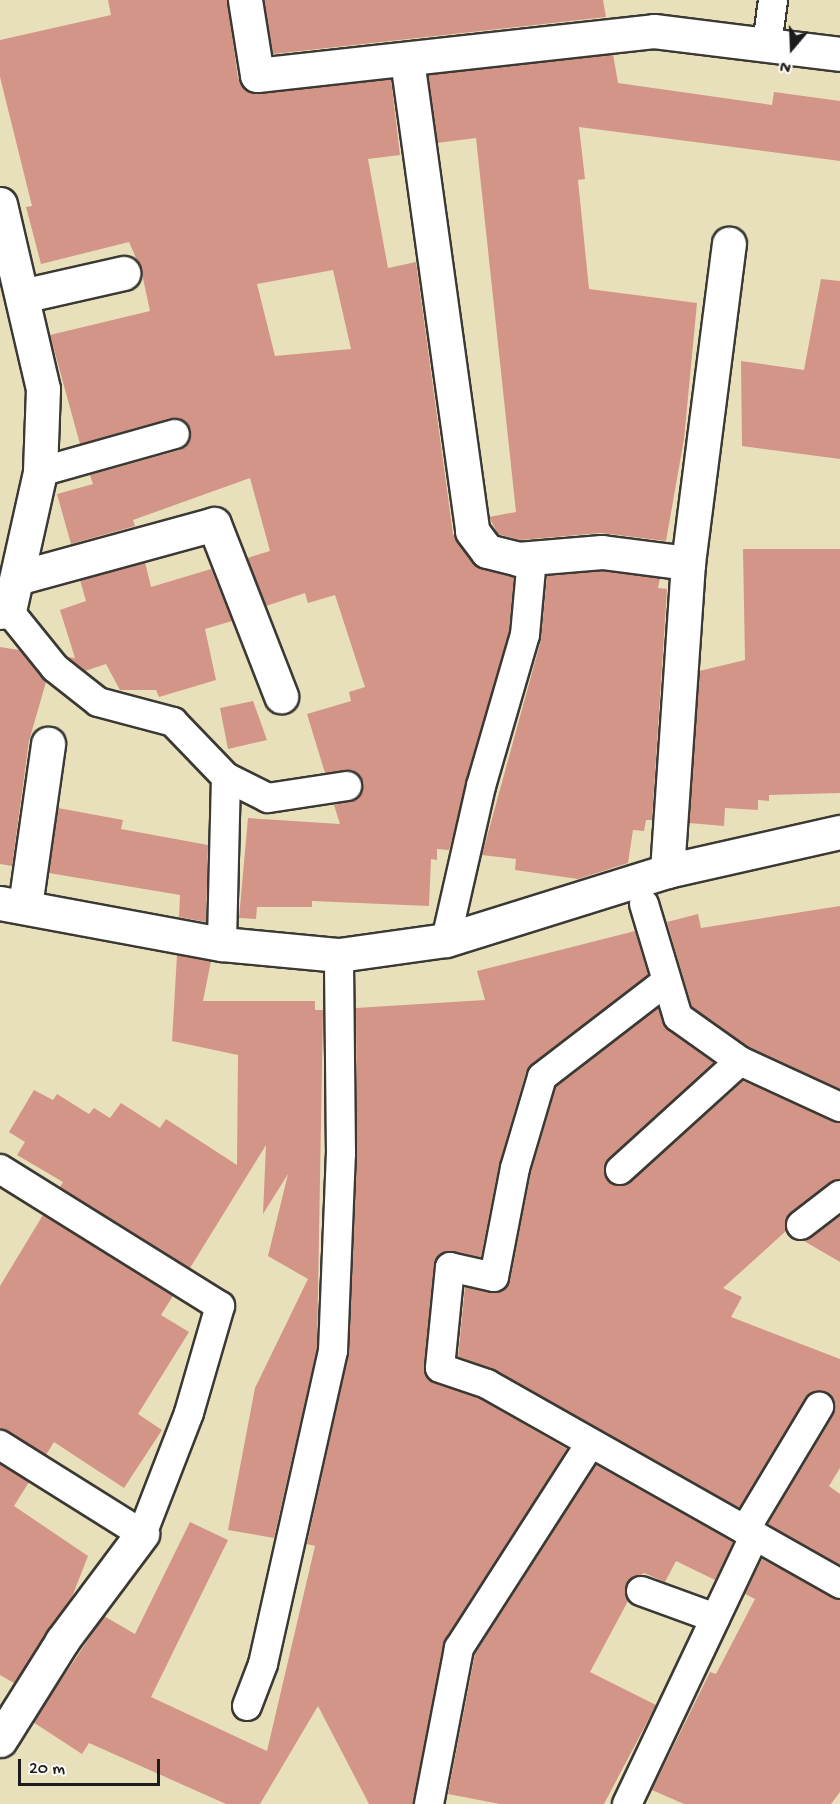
<!DOCTYPE html>
<style>
body{margin:0}
#map{position:relative;width:840px;height:1804px;overflow:hidden;background:#e8e0bb;font-family:"Gochi Hand",sans-serif}
div>[style]{position:absolute}
[style*='--x']{left:calc(var(--x)*1px);top:calc(var(--y)*1px);width:calc(var(--w)*1px);rotate:calc(var(--a)*1deg)}
.building>*{inset:0;background:#d39588}
.roads{filter:drop-shadow(2px 0 #3b3934) drop-shadow(-2px 0 #3b3934) drop-shadow(0 2px #3b3934) drop-shadow(0 -2px #3b3934)}
.service>*{height:28px;margin:-14px;padding:0 14px;transform-origin:14px;border-radius:14px;background:#fff}
.minor>*{height:33px;margin:-16.5px;padding:0 16.5px;transform-origin:16.5px;border-radius:16.5px;background:#fff}
span{translate:-50% -50%;white-space:nowrap;text-align:center;line-height:1.15;-webkit-text-stroke:4.5px #fdfcf7;paint-order:stroke}
.north{position:absolute;left:762px;top:18px;width:60px;height:60px;-webkit-text-stroke:4px #fdfcf7;paint-order:stroke;rotate:199deg;font-size:16px;font-weight:700;line-height:24px;text-align:center;color:#1c1c1c}
.north::after{content:'';display:block;margin:auto;width:21px;height:27px;background:#1c1c1c;clip-path:polygon(50% 0,100% 100%,50% 72%,0 100%)}
.scale{position:absolute;left:18px;top:1759px;width:142px;height:27px;box-sizing:border-box;border:3px solid #1c1c1c;border-top:0;padding-left:8px;font-size:18px;line-height:21px;white-space:nowrap;color:#1c1c1c;-webkit-text-stroke:4px #fdfcf7;paint-order:stroke}
</style>
<div id="map">
<div class="building">
<div style="clip-path:polygon(evenodd,108px 0,227px 0,238px 78px,250px 92px,391px 79px,400px 155px,368px 159px,388px 268px,416px 262px,453px 534px,473px 563px,514px 577px,509px 632px,449px 850px,437px 849px,437px 860px,431px 859px,429px 906px,312px 901px,312px 907px,257px 907px,256px 919px,239px 918px,248px 818px,340px 824px,334px 805px,357px 799px,363px 784px,352px 770px,325px 773px,307px 714px,351px 701px,349px 692px,365px 687px,335px 595px,308px 603px,305px 593px,266px 606px,247px 558px,270px 551px,250px 478px,133px 520px,135px 526px,71px 544px,57px 494px,93px 484px,90px 475px,180px 450px,191px 437px,186px 422px,171px 418px,80px 444px,50px 335px,150px 311px,141px 269px,129px 242px,41px 264px,26px 207px,32px 206px,0 77px,0 40px,111px 15px,108px 0,333px 270px,351px 349px,275px 356px,257px 284px,333px 270px)"></div>
<div style="clip-path:polygon(264px 0,603px 0,606px 17px,273px 54px)"></div>
<div style="clip-path:polygon(613px 54px,618px 83px,772px 105px,774px 92px,840px 101px,840px 161px,579px 127px,585px 179px,578px 180px,589px 289px,697px 303px,684px 439px,666px 541px,601px 533px,520px 540px,498px 534px,489px 517px,516px 512px,476px 138px,437px 143px,428px 75px)"></div>
<div style="clip-path:polygon(821px 279px,840px 281px,840px 459px,742px 446px,741px 361px,804px 370px)"></div>
<div style="clip-path:polygon(743px 549px,840px 549px,840px 793px,769px 795px,769px 801px,758px 800px,758px 810px,725px 808px,724px 826px,689px 823px,699px 671px,745px 660px)"></div>
<div style="clip-path:polygon(145px 562px,151px 587px,211px 569px,232px 621px,205px 629px,216px 680px,159px 697px,156px 690px,120px 690px,106px 664px,85px 671px,68px 657px,75px 658px,60px 610px,86px 601px,80px 580px)"></div>
<div style="clip-path:polygon(602px 571px,660px 578px,658px 588px,667px 589px,652px 820px,646px 820px,644px 831px,633px 830px,628px 863px,578px 879px,515px 870px,516px 859px,482px 855px,541px 640px,547px 575px)"></div>
<div style="clip-path:polygon(0 647px,19px 650px,46px 682px,29px 741px,12px 866px,0 864px)"></div>
<div style="clip-path:polygon(253px 701px,267px 740px,228px 749px,220px 708px)"></div>
<div style="clip-path:polygon(58px 808px,123px 820px,121px 829px,208px 845px,206px 922px,179px 917px,180px 895px,49px 873px)"></div>
<div style="clip-path:polygon(840px 906px,840px 1089px,748px 1047px,692px 1007px,667px 922px,698px 914px,701px 928px)"></div>
<div style="clip-path:polygon(635px 931px,648px 975px,526px 1072px,499px 1165px,481px 1257px,445px 1251px,434px 1265px,424px 1366px,428px 1379px,480px 1399px,567px 1449px,445px 1639px,413px 1804px,369px 1804px,318px 1706px,260px 1804px,226px 1804px,89px 1743px,82px 1754px,33px 1722px,104px 1616px,135px 1634px,190px 1522px,228px 1540px,151px 1697px,267px 1751px,315px 1546px,307px 1544px,349px 1352px,357px 1155px,356px 1008px,485px 1000px,477px 971px)"></div>
<div style="clip-path:polygon(177px 955px,211px 961px,203px 1001px,315px 1001px,315px 1010px,323px 1010px,317px 1349px,274px 1538px,228px 1530px,255px 1388px,308px 1279px,268px 1256px,288px 1174px,263px 1214px,266px 1145px,190px 1268px,60px 1187px,63px 1182px,17px 1155px,25px 1142px,9px 1132px,34px 1090px,53px 1100px,57px 1094px,89px 1114px,94px 1108px,110px 1118px,121px 1103px,160px 1128px,166px 1119px,237px 1165px,238px 1055px,172px 1041px)"></div>
<div style="clip-path:polygon(658px 1008px,668px 1030px,714px 1063px,609px 1158px,604px 1173px,614px 1185px,631px 1182px,743px 1081px,840px 1123px,840px 1179px,791px 1212px,786px 1231px,723px 1288px,742px 1297px,731px 1317px,840px 1359px,840px 1468px,829px 1486px,840px 1494px,840px 1565px,768px 1524px,833px 1416px,834px 1400px,827px 1393px,812px 1392px,805px 1398px,739px 1508px,495px 1370px,458px 1357px,465px 1287px,498px 1293px,510px 1281px,531px 1172px,556px 1087px)"></div>
<div style="clip-path:polygon(43px 1215px,173px 1296px,161px 1315px,189px 1332px,138px 1414px,162px 1430px,124px 1488px,54px 1442px,46px 1455px,0 1429px,0 1286px)"></div>
<div style="clip-path:polygon(840px 1216px,840px 1262px,804px 1241px)"></div>
<div style="clip-path:polygon(0 1464px,29px 1482px,14px 1506px,88px 1556px,72px 1597px,14px 1683px,0 1675px)"></div>
<div style="clip-path:polygon(596px 1465px,733px 1542px,715px 1580px,676px 1561px,665px 1582px,644px 1573px,626px 1585px,628px 1601px,590px 1672px,656px 1705px,604px 1804px,500px 1804px,448px 1794px,475px 1654px)"></div>
<div style="clip-path:polygon(762px 1559px,840px 1600px,840px 1792px,831px 1804px,684px 1804px,652px 1790px,710px 1672px,716px 1674px,755px 1599px,745px 1594px)"></div>
</div>
<div class="roads">
<div class="service">
<div style="--x:767;--y:45;--w:45;--a:-82.4"></div>
<div style="--x:40;--y:472;--w:140;--a:-15.7"></div>
<div style="--x:9;--y:611;--w:73;--a:51.1"></div>
<div style="--x:55;--y:668;--w:55;--a:38.3"></div>
<div style="--x:98;--y:702;--w:78;--a:14.9"></div>
<div style="--x:173;--y:722;--w:76;--a:46.1"></div>
<div style="--x:226;--y:777;--w:167;--a:91.4"></div>
<div style="--x:226;--y:777;--w:47;--a:26.6"></div>
<div style="--x:268;--y:798;--w:80;--a:-8.6"></div>
<div style="--x:644;--y:904;--w:118;--a:73.3"></div>
<div style="--x:678;--y:1017;--w:76;--a:35.4"></div>
<div style="--x:740;--y:1061;--w:110;--a:24.7"></div>
<div style="--x:446;--y:940;--w:158;--a:-77.2"></div>
<div style="--x:481;--y:786;--w:157;--a:-73.8"></div>
<div style="--x:525;--y:635;--w:77;--a:-84.8"></div>
<div style="--x:664;--y:983;--w:154;--a:142.4"></div>
<div style="--x:542;--y:1077;--w:95;--a:106.5"></div>
<div style="--x:515;--y:1168;--w:111;--a:100.9"></div>
<div style="--x:494;--y:1277;--w:45;--a:-167.2"></div>
<div style="--x:450;--y:1267;--w:101;--a:95.7"></div>
<div style="--x:440;--y:1368;--w:50;--a:18.8"></div>
<div style="--x:487;--y:1384;--w:406;--a:29.5"></div>
<div style="--x:0;--y:1169;--w:259;--a:31.9"></div>
<div style="--x:220;--y:1306;--w:111;--a:106.2"></div>
<div style="--x:189;--y:1413;--w:130;--a:111.2"></div>
<div style="--x:142;--y:1534;--w:168;--a:-147.9"></div>
<div style="--x:620;--y:1170;--w:162;--a:-42.2"></div>
<div style="--x:801;--y:1225;--w:49;--a:-37.6"></div>
<div style="--x:745;--y:1530;--w:144;--a:-59"></div>
<div style="--x:641;--y:1591;--w:79;--a:20"></div>
<div style="--x:247;--y:1706;--w:45;--a:-69.1"></div>
<div style="--x:263;--y:1664;--w:321;--a:-77.4"></div>
<div style="--x:333;--y:1351;--w:197;--a:-87.7"></div>
<div style="--x:341;--y:1154;--w:199;--a:-90.6"></div>
<div style="--x:429;--y:1804;--w:159;--a:-79.1"></div>
<div style="--x:459;--y:1648;--w:242;--a:-57.3"></div>
<div style="--x:627;--y:1804;--w:298;--a:-64.6"></div>
</div>
<div class="minor">
<div style="--x:245;--y:0;--w:76;--a:80.9"></div>
<div style="--x:257;--y:75;--w:399;--a:-6.3"></div>
<div style="--x:654;--y:31;--w:187;--a:7"></div>
<div style="--x:407;--y:60;--w:475;--a:82.1"></div>
<div style="--x:472;--y:531;--w:25;--a:53"></div>
<div style="--x:487;--y:551;--w:32;--a:14"></div>
<div style="--x:518;--y:559;--w:84;--a:-4.8"></div>
<div style="--x:602;--y:552;--w:87;--a:7.3"></div>
<div style="--x:0;--y:204;--w:190;--a:76.9"></div>
<div style="--x:43;--y:389;--w:83;--a:92.1"></div>
<div style="--x:40;--y:472;--w:142;--a:102.6"></div>
<div style="--x:9;--y:611;--w:9;--a:174"></div>
<div style="--x:22;--y:296;--w:104;--a:-12.8"></div>
<div style="--x:17;--y:578;--w:204;--a:-15.3"></div>
<div style="--x:214;--y:524;--w:185;--a:68.7"></div>
<div style="--x:667;--y:871;--w:309;--a:-86.1"></div>
<div style="--x:688;--y:563;--w:322;--a:-82.7"></div>
<div style="--x:0;--y:903;--w:226;--a:10.5"></div>
<div style="--x:222;--y:944;--w:118;--a:5.4"></div>
<div style="--x:339;--y:955;--w:108;--a:-8"></div>
<div style="--x:446;--y:940;--w:232;--a:-17.3"></div>
<div style="--x:667;--y:871;--w:177;--a:-12.7"></div>
<div style="--x:25;--y:906;--w:164;--a:-81.9"></div>
<div style="--x:0;--y:1740;--w:117;--a:-57.9"></div>
<div style="--x:62;--y:1641;--w:134;--a:-53.2"></div>
</div>
</div>
<div class="north">N</div>
<div class="scale">20 m</div>
</div>
